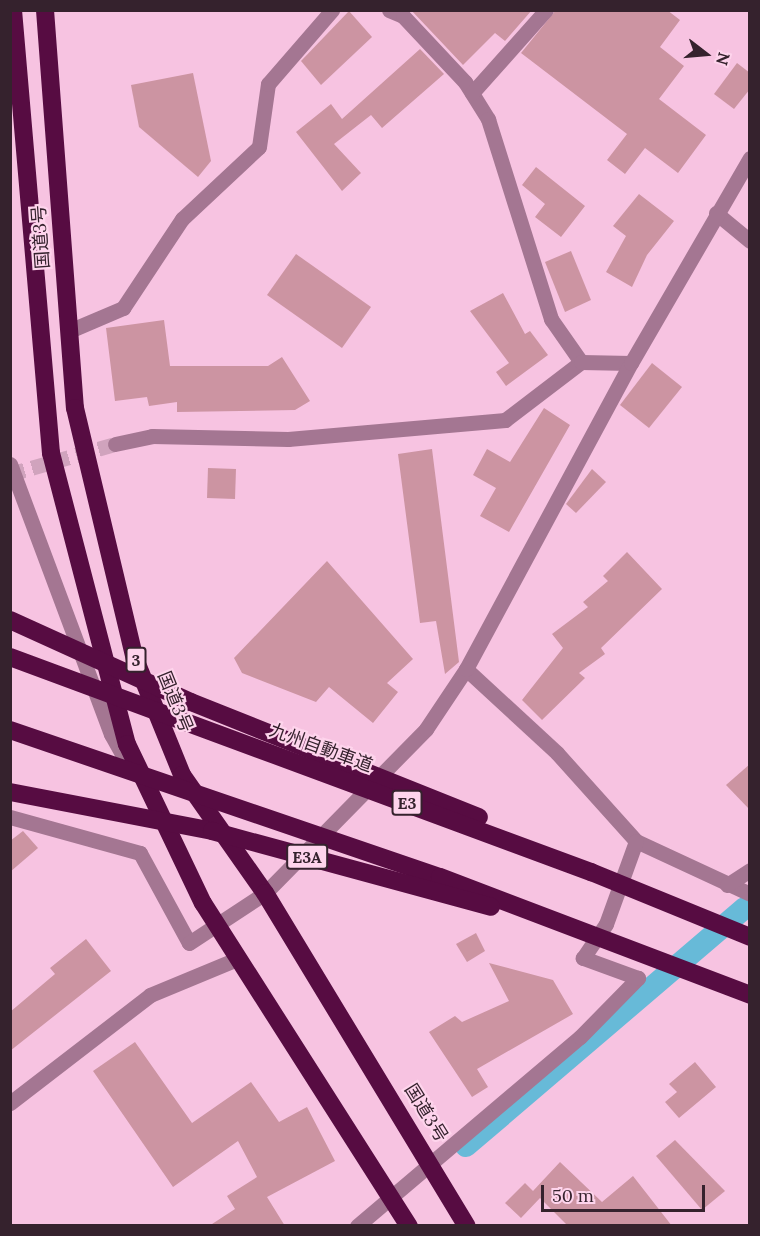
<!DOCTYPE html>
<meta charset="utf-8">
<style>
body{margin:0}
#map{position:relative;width:760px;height:1236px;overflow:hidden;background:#f7c3e1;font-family:Lora,"Noto Sans JP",serif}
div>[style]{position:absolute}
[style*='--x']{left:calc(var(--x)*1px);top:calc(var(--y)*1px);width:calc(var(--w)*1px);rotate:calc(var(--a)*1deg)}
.canal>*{height:22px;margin:-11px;padding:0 11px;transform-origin:11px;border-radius:11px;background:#67bad8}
.building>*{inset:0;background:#cc94a2}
.minor-tunnel>*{height:15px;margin-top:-7.5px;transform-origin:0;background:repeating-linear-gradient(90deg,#d0a3bd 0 15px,transparent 0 23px)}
.minor>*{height:15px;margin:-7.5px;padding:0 7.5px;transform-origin:7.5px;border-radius:7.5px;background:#a47692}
.highway>*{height:18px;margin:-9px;padding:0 9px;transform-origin:9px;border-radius:9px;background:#570c42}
span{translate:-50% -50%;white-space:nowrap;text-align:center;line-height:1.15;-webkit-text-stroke:4.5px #fed4ec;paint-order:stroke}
.shield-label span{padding:2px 4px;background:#fed4ec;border:2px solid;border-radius:4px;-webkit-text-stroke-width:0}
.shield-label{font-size:16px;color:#35222d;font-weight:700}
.street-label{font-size:18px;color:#35222d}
.frame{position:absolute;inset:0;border:12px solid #35222d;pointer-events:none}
.north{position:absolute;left:676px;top:24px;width:60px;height:60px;-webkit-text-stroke:4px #fed4ec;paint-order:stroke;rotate:106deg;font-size:16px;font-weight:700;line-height:24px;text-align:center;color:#35222d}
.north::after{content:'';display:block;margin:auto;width:21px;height:27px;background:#35222d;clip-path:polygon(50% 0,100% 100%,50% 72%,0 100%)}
.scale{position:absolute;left:541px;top:1185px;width:164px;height:27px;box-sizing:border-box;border:3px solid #35222d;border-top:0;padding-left:8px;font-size:18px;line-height:21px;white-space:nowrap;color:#35222d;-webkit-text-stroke:4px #fed4ec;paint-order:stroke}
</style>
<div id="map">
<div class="canal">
<div style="--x:466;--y:1146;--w:367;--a:-40.5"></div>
</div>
<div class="building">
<div style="clip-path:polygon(411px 10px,532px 10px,505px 41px,495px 33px,463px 65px)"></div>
<div style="clip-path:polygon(556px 10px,667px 10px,680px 20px,660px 47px,684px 66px,659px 99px,706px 135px,678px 173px,645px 148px,625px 174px,607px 160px,627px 134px,521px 53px)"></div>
<div style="clip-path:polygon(349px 11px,372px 37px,321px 85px,301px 61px)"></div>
<div style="clip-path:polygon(420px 49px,444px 74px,382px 128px,371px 115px,334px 144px,361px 173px,342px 191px,296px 132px,331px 104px,342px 119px)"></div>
<div style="clip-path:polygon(737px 63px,750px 73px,750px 89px,734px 109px,714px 94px)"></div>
<div style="clip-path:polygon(193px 73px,211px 161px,198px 177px,139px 127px,131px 85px)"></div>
<div style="clip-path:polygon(536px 167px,585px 206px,561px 237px,535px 217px,545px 204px,522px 185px)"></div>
<div style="clip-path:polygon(639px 194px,674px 221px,647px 255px,632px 287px,606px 272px,626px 236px,613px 226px)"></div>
<div style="clip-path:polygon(571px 251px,591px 300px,565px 312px,545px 262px)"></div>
<div style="clip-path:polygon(296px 254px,371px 307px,342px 348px,267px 295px)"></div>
<div style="clip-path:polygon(503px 293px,525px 334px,530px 331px,548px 355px,506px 386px,496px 372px,509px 363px,470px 311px)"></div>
<div style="clip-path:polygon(164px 320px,170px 366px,268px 366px,282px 357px,310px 401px,295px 410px,177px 412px,177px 402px,149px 406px,147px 397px,115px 401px,106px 328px)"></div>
<div style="clip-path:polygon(652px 363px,682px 387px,649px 428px,620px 405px)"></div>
<div style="clip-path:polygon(544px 408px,570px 425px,509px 532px,480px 516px,496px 488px,473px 475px,487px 449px,510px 462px)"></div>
<div style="clip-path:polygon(432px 449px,459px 662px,445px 674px,436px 621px,420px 623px,398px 454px)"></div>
<div style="clip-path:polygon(208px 468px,236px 469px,235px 499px,207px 498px)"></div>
<div style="clip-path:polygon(592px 469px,606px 482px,576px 513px,566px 504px)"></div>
<div style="clip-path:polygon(627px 552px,662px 589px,601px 648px,605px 654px,579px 673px,585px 678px,542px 720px,522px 700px,563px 648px,552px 634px,588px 607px,583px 602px,608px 581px,603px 576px)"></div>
<div style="clip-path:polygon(327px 561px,413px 659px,387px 683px,398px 692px,373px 723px,329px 687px,316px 702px,242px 673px,234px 658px)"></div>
<div style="clip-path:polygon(750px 764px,750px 810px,726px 785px)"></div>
<div style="clip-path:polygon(23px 831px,38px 848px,10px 872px,10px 841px)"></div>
<div style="clip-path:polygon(476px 933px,485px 951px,467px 962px,456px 944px)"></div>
<div style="clip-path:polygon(86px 939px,111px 971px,10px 1051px,10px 1012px,55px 974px,50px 968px)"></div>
<div style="clip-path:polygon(489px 963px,553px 980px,573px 1014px,477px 1069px,488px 1087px,472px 1097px,429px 1032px,455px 1016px,462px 1022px,509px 1001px)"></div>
<div style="clip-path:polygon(135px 1042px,192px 1123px,251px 1082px,279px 1122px,307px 1107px,335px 1161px,267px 1197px,285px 1226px,209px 1226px,235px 1209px,227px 1196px,257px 1177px,238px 1141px,173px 1187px,93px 1071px)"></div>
<div style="clip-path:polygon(695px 1062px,716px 1087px,679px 1118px,665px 1102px,677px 1092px,669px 1084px)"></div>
<div style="clip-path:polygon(675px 1140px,725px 1191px,702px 1210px,656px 1156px)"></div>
<div style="clip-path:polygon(560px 1162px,602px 1202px,633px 1176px,672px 1226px,568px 1226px,540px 1198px,521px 1218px,505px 1203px,525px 1183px,533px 1191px)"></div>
</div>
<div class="minor-tunnel">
<div style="--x:10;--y:474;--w:109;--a:-15.9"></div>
</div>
<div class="minor">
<div style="--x:389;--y:10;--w:15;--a:23"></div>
<div style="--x:403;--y:16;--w:91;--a:46.8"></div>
<div style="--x:465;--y:82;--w:44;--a:58.1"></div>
<div style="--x:488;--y:119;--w:210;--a:72.5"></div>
<div style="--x:551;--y:319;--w:52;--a:55.1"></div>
<div style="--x:472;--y:93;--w:111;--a:-48.3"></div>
<div style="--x:716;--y:213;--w:44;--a:39.5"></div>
<div style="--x:69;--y:331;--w:59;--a:-23.1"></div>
<div style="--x:123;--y:308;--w:107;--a:-56.5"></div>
<div style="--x:182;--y:219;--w:105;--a:-43.1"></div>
<div style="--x:259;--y:147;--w:64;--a:-81.9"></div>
<div style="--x:268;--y:84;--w:98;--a:-49.1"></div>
<div style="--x:115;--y:444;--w:38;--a:-12"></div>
<div style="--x:152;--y:436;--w:136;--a:1.3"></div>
<div style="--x:288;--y:439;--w:218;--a:-5"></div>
<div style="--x:505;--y:420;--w:96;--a:-37.3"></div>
<div style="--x:581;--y:362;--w:50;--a:1.1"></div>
<div style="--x:10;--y:464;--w:288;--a:69.5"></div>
<div style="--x:111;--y:734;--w:35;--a:61"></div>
<div style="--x:466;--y:669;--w:124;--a:42.7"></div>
<div style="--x:557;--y:753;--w:118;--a:48.1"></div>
<div style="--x:636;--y:841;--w:126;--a:24.9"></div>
<div style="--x:10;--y:817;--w:135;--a:15.5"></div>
<div style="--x:140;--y:853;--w:102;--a:61.4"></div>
<div style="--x:189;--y:943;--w:91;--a:-33.3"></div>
<div style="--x:265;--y:893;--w:230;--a:-45.5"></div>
<div style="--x:426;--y:729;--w:72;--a:-56.3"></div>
<div style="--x:466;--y:669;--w:348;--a:-61.7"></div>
<div style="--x:631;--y:363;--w:237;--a:-59.9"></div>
<div style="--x:727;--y:885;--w:27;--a:-33"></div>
<div style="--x:10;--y:1103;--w:177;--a:-37.6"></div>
<div style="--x:150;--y:995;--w:94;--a:-22.5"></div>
<div style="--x:357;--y:1226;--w:292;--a:-40.3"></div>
<div style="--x:580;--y:1037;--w:83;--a:-45.5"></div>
<div style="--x:638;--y:978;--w:59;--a:-160"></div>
<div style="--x:583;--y:958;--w:41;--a:-55.9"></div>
<div style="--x:606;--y:924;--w:88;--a:-70.1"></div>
</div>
<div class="highway">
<div style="--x:13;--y:10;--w:445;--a:85.1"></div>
<div style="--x:51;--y:453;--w:301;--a:75.4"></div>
<div style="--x:127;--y:744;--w:176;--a:64.5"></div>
<div style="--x:203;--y:903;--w:383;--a:57.5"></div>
<div style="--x:45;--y:10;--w:399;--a:85.7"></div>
<div style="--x:75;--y:408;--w:258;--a:76.6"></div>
<div style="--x:135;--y:659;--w:125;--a:67.9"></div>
<div style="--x:182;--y:775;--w:144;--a:54.9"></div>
<div style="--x:265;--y:893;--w:389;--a:58.8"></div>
<div style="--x:10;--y:620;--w:199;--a:24.4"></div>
<div style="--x:191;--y:702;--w:310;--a:21.8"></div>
<div style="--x:10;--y:657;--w:620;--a:20.31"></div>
<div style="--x:591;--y:872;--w:172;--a:22.2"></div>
<div style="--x:10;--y:730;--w:454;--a:18.9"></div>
<div style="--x:440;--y:877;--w:332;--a:20.8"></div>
<div style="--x:10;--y:792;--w:206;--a:10.9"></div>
<div style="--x:212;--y:831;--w:289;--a:15.2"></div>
</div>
<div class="shield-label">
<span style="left:136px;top:660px">3</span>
<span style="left:407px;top:803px">E3</span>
<span style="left:307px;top:857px">E3A</span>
</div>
<div class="street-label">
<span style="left:41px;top:237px;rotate:-94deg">国道3号</span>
<span style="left:175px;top:702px;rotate:68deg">国道3号</span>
<span style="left:321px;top:748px;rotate:20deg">九州自動車道</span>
<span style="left:426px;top:1113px;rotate:58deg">国道3号</span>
</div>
<div class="frame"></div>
<div class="north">N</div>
<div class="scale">50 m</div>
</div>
